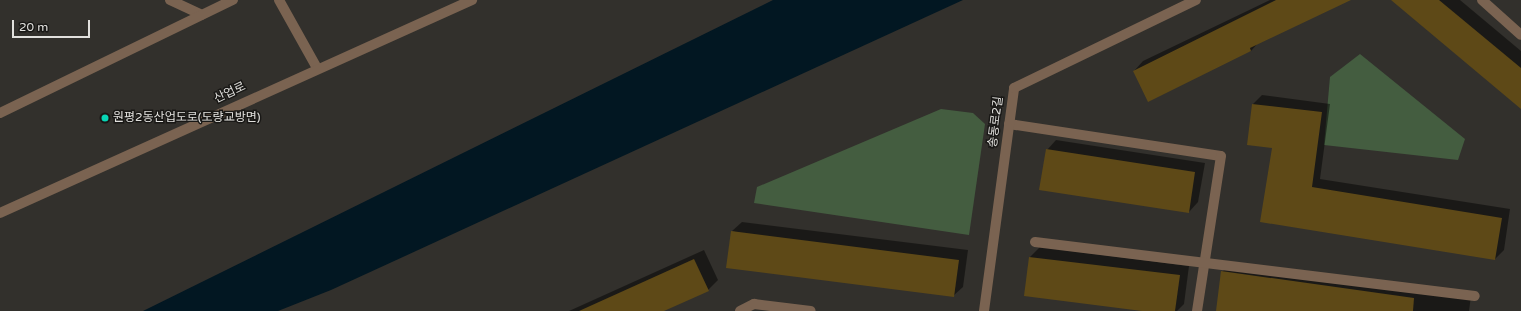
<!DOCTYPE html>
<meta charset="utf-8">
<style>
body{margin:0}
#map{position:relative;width:1521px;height:311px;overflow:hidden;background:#32302c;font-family:"Varela Round","Noto Sans KR",sans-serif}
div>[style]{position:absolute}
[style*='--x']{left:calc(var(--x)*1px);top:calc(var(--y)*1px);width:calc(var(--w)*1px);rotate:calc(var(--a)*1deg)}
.green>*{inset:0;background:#445d40}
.water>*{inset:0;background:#021722}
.shadow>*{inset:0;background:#0007}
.building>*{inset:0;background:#5e4917}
.minor>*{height:10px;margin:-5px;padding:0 5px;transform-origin:5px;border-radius:5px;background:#7a6351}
.dots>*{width:11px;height:11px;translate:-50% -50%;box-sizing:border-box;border:2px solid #191816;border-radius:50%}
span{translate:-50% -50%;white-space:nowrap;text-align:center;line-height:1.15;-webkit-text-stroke:3px #191816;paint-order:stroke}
.street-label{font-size:12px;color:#e1e0dd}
.poi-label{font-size:12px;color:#e1e0dd}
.left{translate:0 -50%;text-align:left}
.scale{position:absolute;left:12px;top:20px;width:78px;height:18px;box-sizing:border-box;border:2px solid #e1e0dd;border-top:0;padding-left:5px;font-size:12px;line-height:14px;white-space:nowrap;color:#e1e0dd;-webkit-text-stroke:3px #191816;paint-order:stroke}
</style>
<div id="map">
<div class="green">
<div style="clip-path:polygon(1360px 54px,1465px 139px,1458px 160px,1324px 145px,1330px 77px)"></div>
<div style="clip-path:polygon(941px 109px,973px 113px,985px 124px,969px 235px,754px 203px,757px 187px)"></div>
</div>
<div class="water">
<div style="clip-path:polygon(773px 0,963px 0,331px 290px,278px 311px,143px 311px)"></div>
</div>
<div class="shadow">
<div style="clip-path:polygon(1270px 0,1349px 0,1258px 43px,1251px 51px,1134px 71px,1143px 61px)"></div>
<div style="clip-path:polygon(1393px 0,1460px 0,1521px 51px,1521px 107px)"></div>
<div style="clip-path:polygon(1262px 95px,1330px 104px,1320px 179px,1510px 209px,1504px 250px,1495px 259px,1262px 221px,1274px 147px,1248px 144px,1253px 104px)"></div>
<div style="clip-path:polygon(1056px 140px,1205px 163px,1198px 202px,1189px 212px,1047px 150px)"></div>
<div style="clip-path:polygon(742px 222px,968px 250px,963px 287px,953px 296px,732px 231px)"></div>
<div style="clip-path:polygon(1040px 247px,1189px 266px,1184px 304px,1177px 311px,1150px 311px,1025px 295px,1030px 257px)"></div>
<div style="clip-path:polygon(704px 250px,718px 280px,708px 290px,662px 311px,569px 311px)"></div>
<div style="clip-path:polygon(1232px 262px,1471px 296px,1469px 311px,1217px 311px,1222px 272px)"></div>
</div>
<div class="building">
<div style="clip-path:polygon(1276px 0,1351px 0,1250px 48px,1251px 51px,1148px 102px,1133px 71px)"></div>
<div style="clip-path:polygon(1391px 0,1439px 0,1521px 68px,1521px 109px)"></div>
<div style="clip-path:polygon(1252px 104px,1322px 112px,1312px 187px,1502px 218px,1495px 260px,1260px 222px,1272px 148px,1247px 145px)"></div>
<div style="clip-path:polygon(1046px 149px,1195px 172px,1189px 213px,1039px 190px)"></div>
<div style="clip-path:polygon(731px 231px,959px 260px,954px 297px,726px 268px)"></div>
<div style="clip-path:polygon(1029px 257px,1180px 275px,1175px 311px,1142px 311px,1024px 296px)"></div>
<div style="clip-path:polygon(694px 259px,709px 291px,664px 311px,579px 311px)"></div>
<div style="clip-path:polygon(1221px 271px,1414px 298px,1413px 311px,1216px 311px)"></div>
</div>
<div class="minor">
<div style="--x:170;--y:0;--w:35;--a:25"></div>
<div style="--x:279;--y:0;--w:78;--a:60.8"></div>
<div style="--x:1482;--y:0;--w:52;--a:41.9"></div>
<div style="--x:0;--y:113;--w:259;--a:-25.9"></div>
<div style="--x:1009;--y:124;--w:214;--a:8.6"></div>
<div style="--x:1221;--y:156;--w:157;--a:98.8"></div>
<div style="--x:0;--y:213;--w:518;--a:-24.29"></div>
<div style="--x:1035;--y:242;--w:443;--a:7"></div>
<div style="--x:740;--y:311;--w:16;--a:-27"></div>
<div style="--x:754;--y:304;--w:57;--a:7"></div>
<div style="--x:984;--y:311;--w:225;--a:-82.3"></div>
<div style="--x:1014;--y:88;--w:202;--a:-25.8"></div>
</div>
<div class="dots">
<div style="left:105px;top:118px;background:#08d5b5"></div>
</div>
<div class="street-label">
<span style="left:230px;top:93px;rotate:-25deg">산업로</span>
<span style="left:996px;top:122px;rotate:-83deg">송동로2길</span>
</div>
<div class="poi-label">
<span class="left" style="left:113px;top:118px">원평2동산업도로(도량교방면)</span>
</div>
<div class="scale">20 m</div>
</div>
